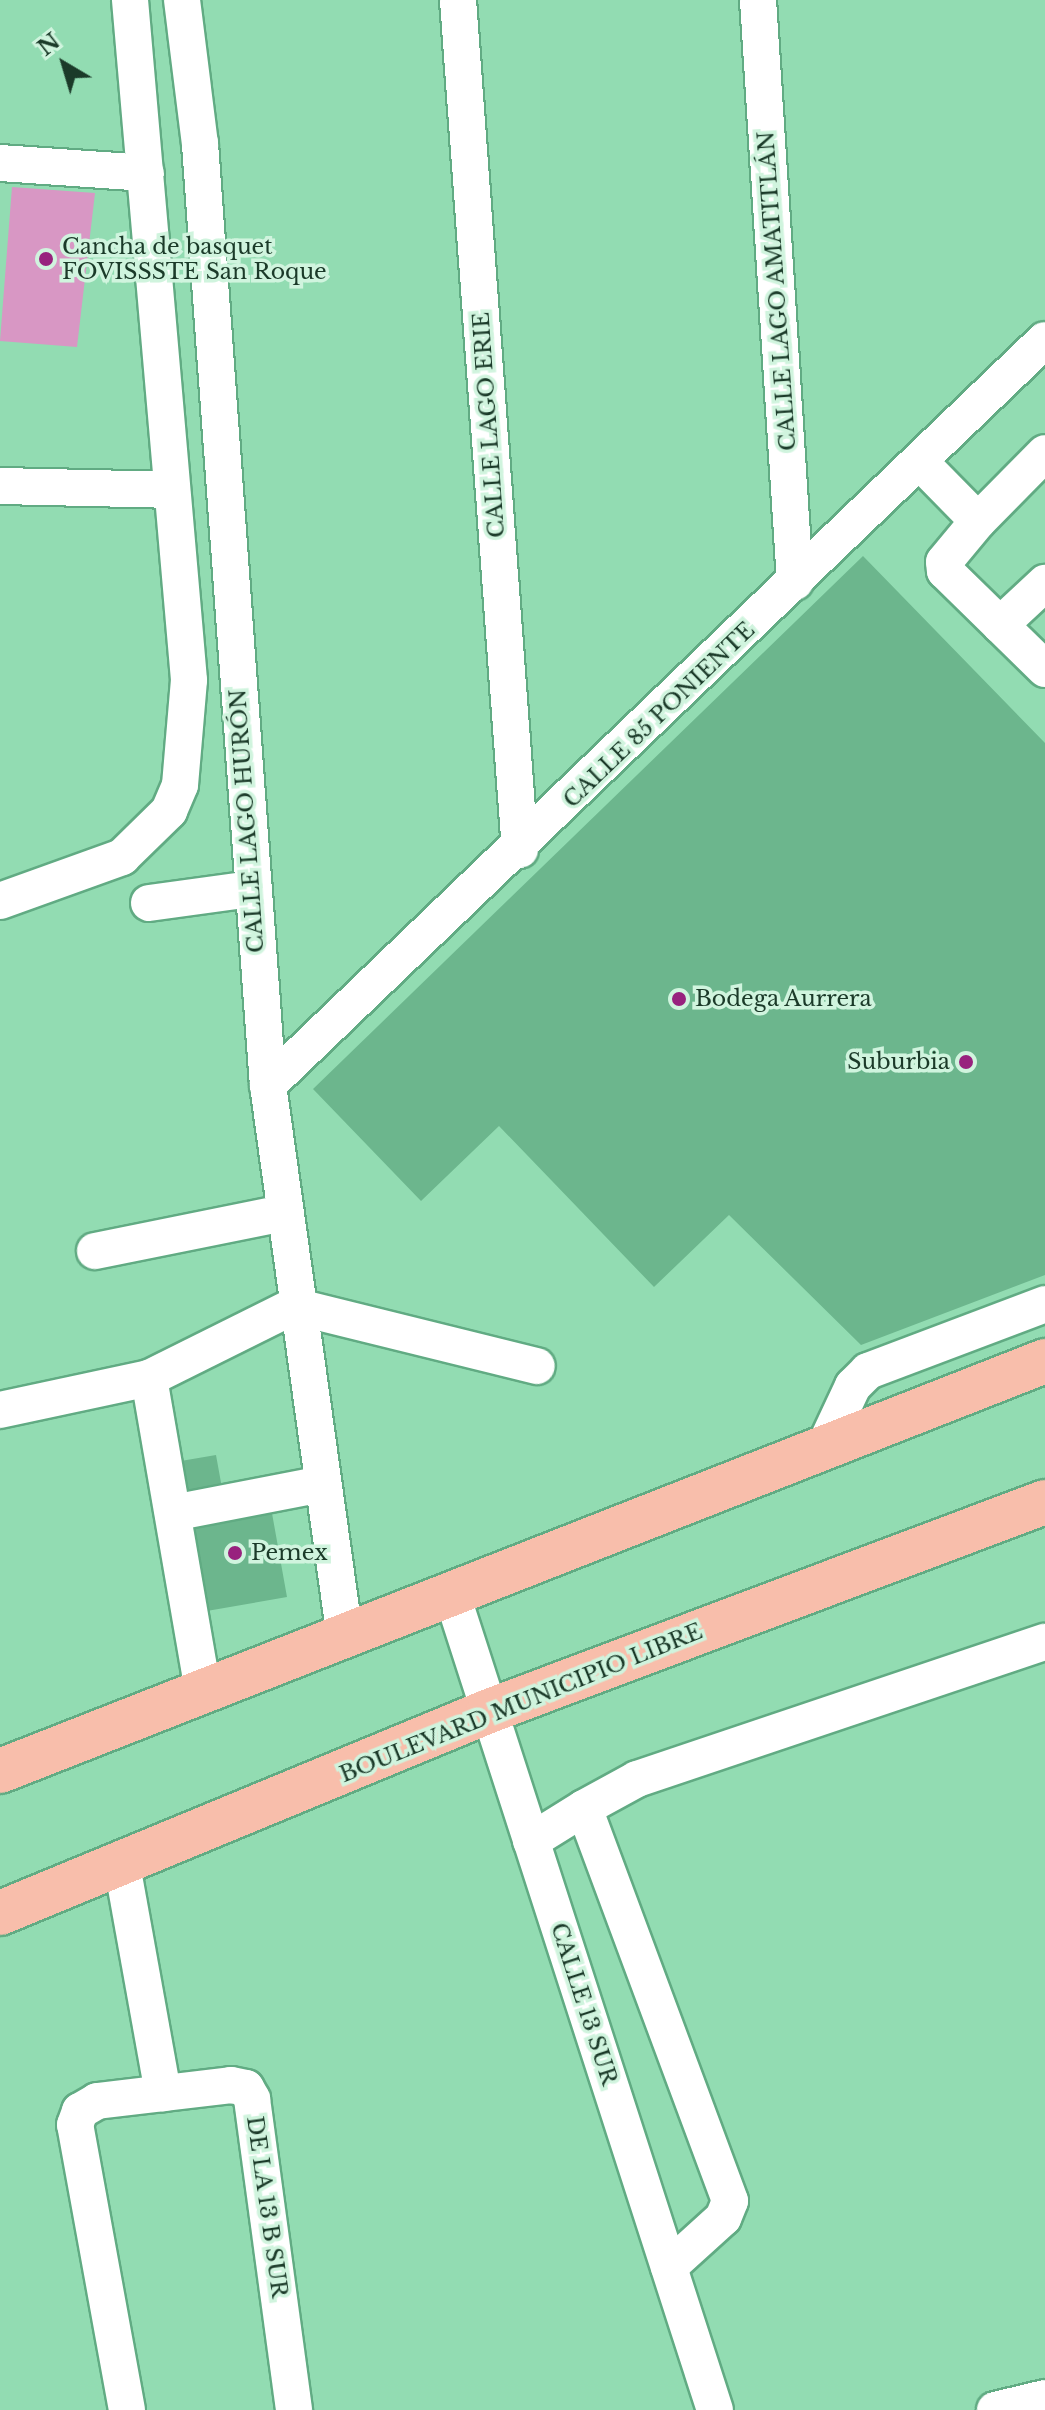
<!DOCTYPE html>
<meta charset="utf-8">
<style>
body{margin:0}
#map{position:relative;width:1045px;height:2410px;overflow:hidden;background:#92dcb2;font-family:"Libre Baskerville",serif}
div>[style]{position:absolute}
[style*='--x']{left:calc(var(--x)*1px);top:calc(var(--y)*1px);width:calc(var(--w)*1px);rotate:calc(var(--a)*1deg)}
.green>*{inset:0;background:#d897c4}
.building>*{inset:0;background:#6cb68d}
.roads{filter:drop-shadow(2px 0 #61ab83) drop-shadow(-2px 0 #61ab83) drop-shadow(0 2px #61ab83) drop-shadow(0 -2px #61ab83)}
.minor>*{height:36px;margin:-18px;padding:0 18px;transform-origin:18px;border-radius:18px;background:#fff}
.major>*{height:44px;margin:-22px;padding:0 22px;transform-origin:22px;border-radius:22px;background:#f8beab}
.dots>*{width:22px;height:22px;translate:-50% -50%;box-sizing:border-box;border:4px solid #d0f4de;border-radius:50%}
span{translate:-50% -50%;white-space:nowrap;text-align:center;line-height:1.15;-webkit-text-stroke:7px #d0f4de;paint-order:stroke}
.poi-label{font-size:22px;color:#1b3a29}
.left{translate:0 -50%;text-align:left}
.right{translate:-100% -50%;text-align:right}
.street-label{font-size:22px;color:#1b3a29}
.north{position:absolute;left:24px;top:24px;width:80px;height:80px;-webkit-text-stroke:6px #d0f4de;paint-order:stroke;rotate:322deg;font-size:22px;font-weight:700;line-height:32px;text-align:center;color:#1b3a29}
.north::after{content:'';display:block;margin:auto;width:28px;height:36px;background:#1b3a29;clip-path:polygon(50% 0,100% 100%,50% 72%,0 100%)}
</style>
<div id="map">
<div class="green">
<div style="clip-path:polygon(12px 187px,95px 193px,77px 347px,0 341px)"></div>
</div>
<div class="building">
<div style="clip-path:polygon(863px 556px,1045px 743px,1045px 1275px,861px 1345px,729px 1215px,654px 1287px,499px 1126px,421px 1201px,313px 1089px)"></div>
<div style="clip-path:polygon(216px 1455px,226px 1510px,270px 1502px,287px 1597px,201px 1612px,175px 1462px)"></div>
</div>
<div class="roads">
<div class="minor">
<div style="--x:182;--y:0;--w:145;--a:82.9"></div>
<div style="--x:200;--y:144;--w:943;--a:85.87"></div>
<div style="--x:268;--y:1085;--w:558;--a:82.07"></div>
<div style="--x:458;--y:0;--w:852;--a:85.83"></div>
<div style="--x:758;--y:0;--w:583;--a:86.36"></div>
<div style="--x:0;--y:163;--w:146;--a:3.9"></div>
<div style="--x:919;--y:461;--w:84;--a:45.5"></div>
<div style="--x:978;--y:521;--w:53;--a:129.7"></div>
<div style="--x:944;--y:562;--w:9;--a:84"></div>
<div style="--x:945;--y:571;--w:140;--a:44.4"></div>
<div style="--x:0;--y:486;--w:170;--a:1.3"></div>
<div style="--x:978;--y:521;--w:95;--a:-45.4"></div>
<div style="--x:1000;--y:625;--w:62;--a:-43"></div>
<div style="--x:0;--y:901;--w:130;--a:-19.8"></div>
<div style="--x:122;--y:857;--w:66;--a:-44.4"></div>
<div style="--x:169;--y:811;--w:28;--a:-67"></div>
<div style="--x:180;--y:785;--w:105;--a:-85.1"></div>
<div style="--x:189;--y:680;--w:683;--a:-94.96"></div>
<div style="--x:149;--y:903;--w:103;--a:-7.8"></div>
<div style="--x:268;--y:1085;--w:1076;--a:-43.8"></div>
<div style="--x:95;--y:1251;--w:192;--a:-11.4"></div>
<div style="--x:294;--y:1306;--w:250;--a:13.9"></div>
<div style="--x:149;--y:1378;--w:319;--a:80.2"></div>
<div style="--x:0;--y:1410;--w:152;--a:-12.1"></div>
<div style="--x:149;--y:1378;--w:162;--a:-26.4"></div>
<div style="--x:823;--y:1450;--w:71;--a:-64.9"></div>
<div style="--x:853;--y:1386;--w:21;--a:-45"></div>
<div style="--x:868;--y:1371;--w:189;--a:-20.7"></div>
<div style="--x:173;--y:1513;--w:152;--a:-11"></div>
<div style="--x:453;--y:1598;--w:853;--a:72.12"></div>
<div style="--x:584;--y:1808;--w:60;--a:-28.7"></div>
<div style="--x:637;--y:1779;--w:430;--a:-18.6"></div>
<div style="--x:531;--y:1841;--w:62;--a:-31.9"></div>
<div style="--x:584;--y:1808;--w:419;--a:69.6"></div>
<div style="--x:730;--y:2201;--w:18;--a:112"></div>
<div style="--x:723;--y:2218;--w:73;--a:137.8"></div>
<div style="--x:122;--y:1865;--w:232;--a:79.8"></div>
<div style="--x:127;--y:2410;--w:290;--a:-100.3"></div>
<div style="--x:75;--y:2125;--w:15;--a:-70"></div>
<div style="--x:80;--y:2111;--w:20;--a:-30"></div>
<div style="--x:97;--y:2101;--w:135;--a:-6.8"></div>
<div style="--x:231;--y:2085;--w:15;--a:11"></div>
<div style="--x:246;--y:2088;--w:13;--a:61"></div>
<div style="--x:252;--y:2099;--w:314;--a:82.3"></div>
<div style="--x:995;--y:2410;--w:51;--a:-13.5"></div>
</div>
<div class="major">
<div style="--x:0;--y:1771;--w:1123;--a:-21.42"></div>
<div style="--x:0;--y:1913;--w:529;--a:-22.44"></div>
<div style="--x:489;--y:1711;--w:594;--a:-20.6"></div>
</div>
</div>
<div class="dots">
<div style="left:46px;top:259px;background:#98227e"></div>
<div style="left:679px;top:999px;background:#98227e"></div>
<div style="left:966px;top:1062px;background:#98227e"></div>
<div style="left:235px;top:1553px;background:#98227e"></div>
</div>
<div class="poi-label">
<span class="left" style="left:62px;top:259px">Cancha de basquet<br>FOVISSSTE San Roque</span>
<span class="left" style="left:695px;top:999px">Bodega Aurrera</span>
<span class="right" style="left:950px;top:1062px">Suburbia</span>
<span class="left" style="left:251px;top:1553px">Pemex</span>
</div>
<div class="street-label">
<span style="left:777px;top:291px;rotate:-94deg">CALLE LAGO AMATITLÁN</span>
<span style="left:489px;top:425px;rotate:-94deg">CALLE LAGO ERIE</span>
<span style="left:659px;top:715px;rotate:-44deg">CALLE 85 PONIENTE</span>
<span style="left:247px;top:821px;rotate:-94deg">CALLE LAGO HURÓN</span>
<span style="left:521px;top:1703px;rotate:-22deg">BOULEVARD MUNICIPIO LIBRE</span>
<span style="left:584px;top:2004px;rotate:72deg">CALLE 13 SUR</span>
<span style="left:267px;top:2207px;rotate:82deg">DE LA 13 B SUR</span>
</div>
<div class="north">N</div>
</div>
